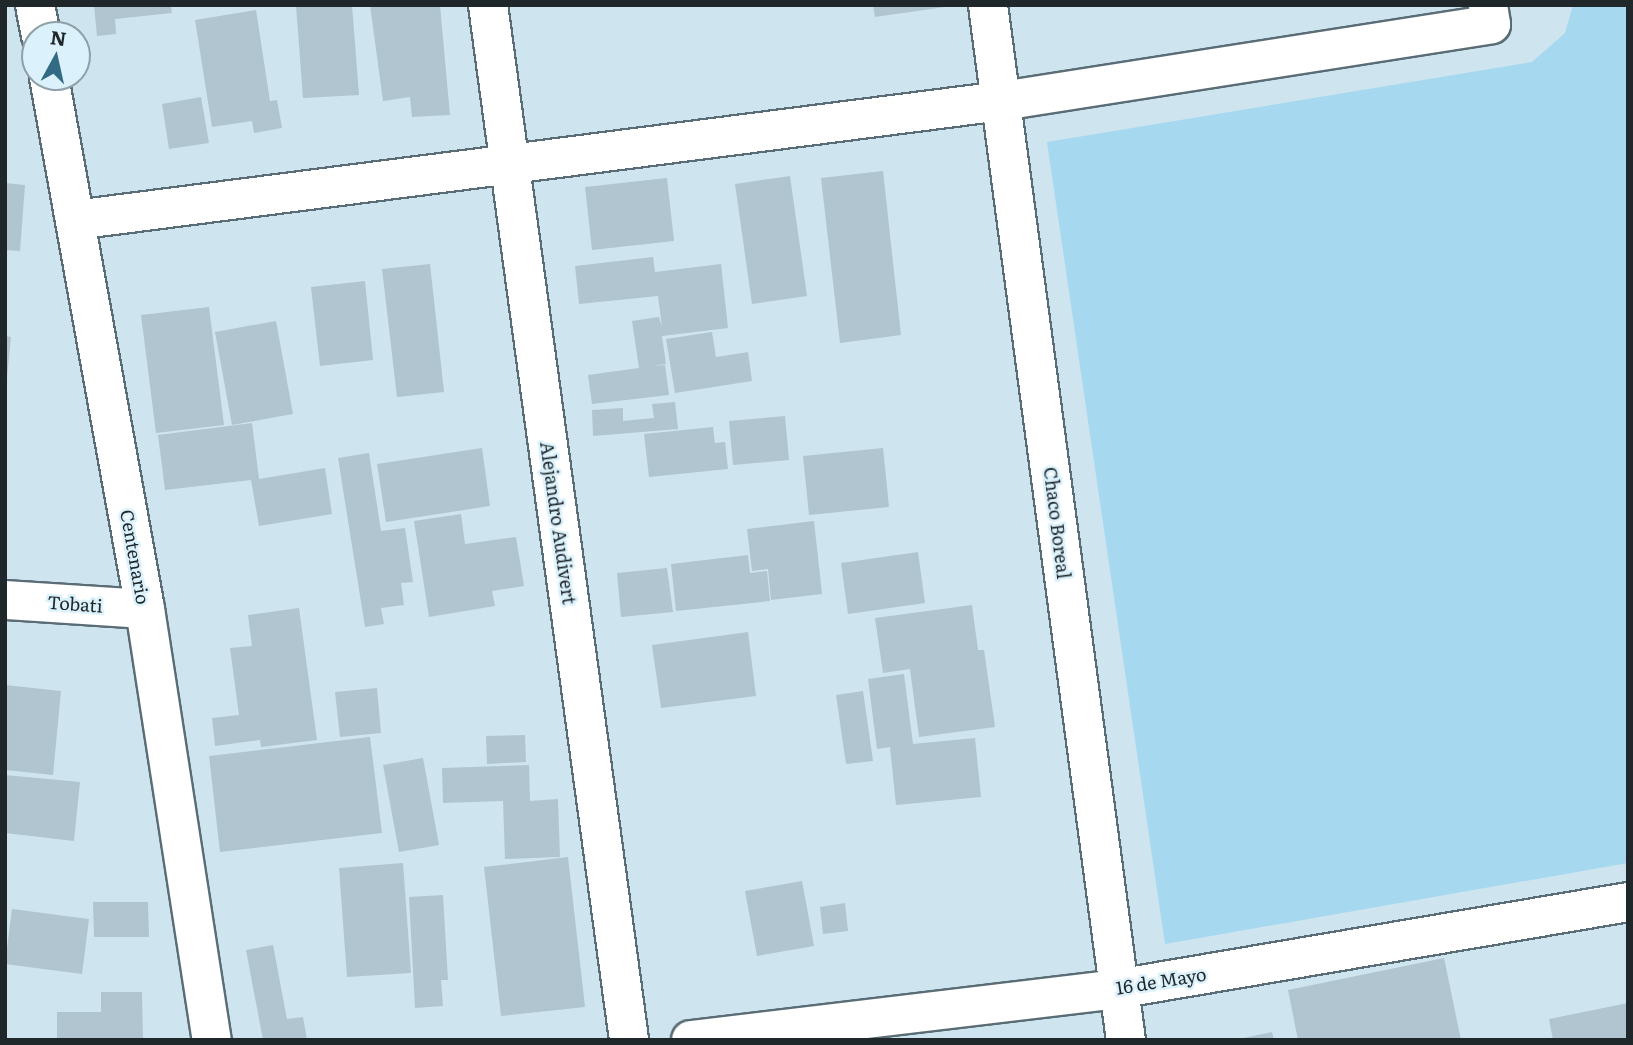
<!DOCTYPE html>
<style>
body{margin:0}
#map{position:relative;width:1633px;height:1045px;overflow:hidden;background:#cee4ee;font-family:Literata,serif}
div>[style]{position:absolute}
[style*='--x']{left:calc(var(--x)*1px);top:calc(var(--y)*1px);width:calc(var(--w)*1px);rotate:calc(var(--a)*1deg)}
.green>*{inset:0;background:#a6d8f0}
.building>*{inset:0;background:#b0c5d0}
.roads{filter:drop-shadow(2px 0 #5a6d76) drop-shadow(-2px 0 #5a6d76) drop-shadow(0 2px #5a6d76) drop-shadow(0 -2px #5a6d76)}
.minor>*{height:38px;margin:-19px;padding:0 19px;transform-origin:19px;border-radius:19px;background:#fff}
span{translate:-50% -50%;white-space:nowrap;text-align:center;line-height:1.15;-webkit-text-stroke:5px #dbf1fb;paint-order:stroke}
.street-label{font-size:18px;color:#1f272b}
.frame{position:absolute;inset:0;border:7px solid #1f272b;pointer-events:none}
.north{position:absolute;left:21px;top:21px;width:70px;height:70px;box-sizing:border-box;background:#dbf1fb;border:2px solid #90a0a8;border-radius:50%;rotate:8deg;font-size:19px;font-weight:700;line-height:28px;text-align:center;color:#1f272b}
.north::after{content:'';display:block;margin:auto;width:24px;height:32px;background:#316b84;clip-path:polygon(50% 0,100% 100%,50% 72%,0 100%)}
</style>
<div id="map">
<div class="green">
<div style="clip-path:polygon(1573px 5px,1628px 5px,1628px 863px,1165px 944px,1047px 142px,1532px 62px,1565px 33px)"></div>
</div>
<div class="building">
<div style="clip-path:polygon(94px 5px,171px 5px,172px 13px,115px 19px,116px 34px,97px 36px)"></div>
<div style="clip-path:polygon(296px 5px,352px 5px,359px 95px,303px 98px)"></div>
<div style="clip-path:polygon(370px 5px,440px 5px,450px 115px,412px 117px,410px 97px,383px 101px)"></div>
<div style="clip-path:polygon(873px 5px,945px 5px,945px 7px,875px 17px)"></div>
<div style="clip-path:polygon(256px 10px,270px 101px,277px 100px,282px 128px,254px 133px,252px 121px,212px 127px,195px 20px)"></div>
<div style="clip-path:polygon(201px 97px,209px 143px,169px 149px,162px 104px)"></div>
<div style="clip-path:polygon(883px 171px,901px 335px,840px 343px,821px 178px)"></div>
<div style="clip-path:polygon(790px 176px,807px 296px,752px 304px,735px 184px)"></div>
<div style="clip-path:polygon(667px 178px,674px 241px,592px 250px,585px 187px)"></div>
<div style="clip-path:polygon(5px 183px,25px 185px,20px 251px,5px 250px)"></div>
<div style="clip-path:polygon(653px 257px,655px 272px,721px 264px,728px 328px,662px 336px,666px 364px,653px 366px,665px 365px,669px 395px,592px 404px,588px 375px,639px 368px,632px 321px,659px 317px,662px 327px,658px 296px,579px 304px,575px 266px)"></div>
<div style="clip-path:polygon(430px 264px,444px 392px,397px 397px,382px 269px)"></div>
<div style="clip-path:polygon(365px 281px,373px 360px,320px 366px,311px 287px)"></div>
<div style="clip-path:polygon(209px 307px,224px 425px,156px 433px,141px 315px)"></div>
<div style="clip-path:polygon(276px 321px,293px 414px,232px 425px,215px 332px)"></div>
<div style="clip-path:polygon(712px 332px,716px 357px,748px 352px,752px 381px,675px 393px,666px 339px)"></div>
<div style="clip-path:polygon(5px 336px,11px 337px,7px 378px,5px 378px)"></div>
<div style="clip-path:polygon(675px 402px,678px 429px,593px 436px,592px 410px,623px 408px,623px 421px,654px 418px,652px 404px)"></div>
<div style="clip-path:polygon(785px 416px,789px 460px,733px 465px,729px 421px)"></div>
<div style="clip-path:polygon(252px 423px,259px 479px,325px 468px,332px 514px,259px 526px,251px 480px,165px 490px,158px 435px)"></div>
<div style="clip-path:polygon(713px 427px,715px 443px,725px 442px,728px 469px,649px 477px,644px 434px)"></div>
<div style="clip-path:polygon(482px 448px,490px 506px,386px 522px,377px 464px)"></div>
<div style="clip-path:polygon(883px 448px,889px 507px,809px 515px,803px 456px)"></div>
<div style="clip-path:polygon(369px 453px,381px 531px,405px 528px,413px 582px,401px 583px,404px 605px,381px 608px,384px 624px,365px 627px,338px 458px)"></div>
<div style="clip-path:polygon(461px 514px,465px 544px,516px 537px,524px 586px,492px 591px,495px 606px,429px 617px,414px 521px)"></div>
<div style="clip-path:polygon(814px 521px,822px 594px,771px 600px,768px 569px,752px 571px,747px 529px)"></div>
<div style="clip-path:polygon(918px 552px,925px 603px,848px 614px,841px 563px)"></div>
<div style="clip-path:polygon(748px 555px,750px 573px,767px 571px,770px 601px,676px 611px,671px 564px)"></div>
<div style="clip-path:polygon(667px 568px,673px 612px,621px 617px,617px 573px)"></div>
<div style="clip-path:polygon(972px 605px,978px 650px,984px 650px,995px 727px,919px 737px,910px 669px,883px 673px,875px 618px)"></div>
<div style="clip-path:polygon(299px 608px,317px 740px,261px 747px,260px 740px,215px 746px,212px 718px,239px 715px,230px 648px,252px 646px,248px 615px)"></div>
<div style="clip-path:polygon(748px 632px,756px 696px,661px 708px,652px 645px)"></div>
<div style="clip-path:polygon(904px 674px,913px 744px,975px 738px,981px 797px,896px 805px,890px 747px,877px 749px,868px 679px)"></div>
<div style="clip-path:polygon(5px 685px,61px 691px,53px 775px,5px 770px)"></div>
<div style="clip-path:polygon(377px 688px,381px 733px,340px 737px,335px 692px)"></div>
<div style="clip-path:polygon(863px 691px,873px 761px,846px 764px,836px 695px)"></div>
<div style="clip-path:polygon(525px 735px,526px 762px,487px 764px,486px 736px)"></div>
<div style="clip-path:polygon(370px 737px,382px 833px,220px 852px,209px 756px)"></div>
<div style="clip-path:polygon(423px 758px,439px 845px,399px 852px,383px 765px)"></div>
<div style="clip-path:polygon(529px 765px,530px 801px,558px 799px,560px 857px,505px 859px,503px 801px,443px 803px,442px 768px)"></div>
<div style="clip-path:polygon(5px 775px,80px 782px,74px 841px,5px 833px)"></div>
<div style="clip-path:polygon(568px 857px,585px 1007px,501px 1016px,484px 867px)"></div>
<div style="clip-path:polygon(403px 863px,411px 973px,347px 977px,339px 868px)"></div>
<div style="clip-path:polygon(802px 881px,814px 946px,757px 956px,745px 891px)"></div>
<div style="clip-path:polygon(443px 895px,448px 980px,441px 980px,443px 1006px,415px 1008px,409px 897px)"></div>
<div style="clip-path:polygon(93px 902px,148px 902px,149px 937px,94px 937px)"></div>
<div style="clip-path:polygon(845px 903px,848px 931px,823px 934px,820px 907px)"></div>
<div style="clip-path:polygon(12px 909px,89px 919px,82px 974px,5px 964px)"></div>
<div style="clip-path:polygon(273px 945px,287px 1019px,303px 1017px,307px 1040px,263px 1040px,246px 950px)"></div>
<div style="clip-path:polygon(1444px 958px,1461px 1040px,1298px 1040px,1288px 990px)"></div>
<div style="clip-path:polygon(101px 992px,142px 992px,143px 1040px,57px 1040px,57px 1012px,101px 1012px)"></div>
<div style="clip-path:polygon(1628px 1003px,1628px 1040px,1553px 1040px,1549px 1019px)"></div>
<div style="clip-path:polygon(1272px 1032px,1274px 1040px,1239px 1040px,1239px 1039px)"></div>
</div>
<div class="roads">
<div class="minor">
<div style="--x:35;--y:5;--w:31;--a:79"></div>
<div style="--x:488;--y:5;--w:1045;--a:82.24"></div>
<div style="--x:988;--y:5;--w:1044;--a:82.41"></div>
<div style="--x:49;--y:77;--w:541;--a:79.77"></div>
<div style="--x:145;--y:609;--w:436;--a:81.2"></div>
<div style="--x:75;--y:220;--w:935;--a:-7.32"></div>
<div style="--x:1002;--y:101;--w:495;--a:-8.9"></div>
<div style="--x:1491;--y:24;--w:19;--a:-99"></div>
<div style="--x:5;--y:600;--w:140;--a:3.7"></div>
<div style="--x:691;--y:1040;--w:429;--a:-6.8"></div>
<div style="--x:1117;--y:989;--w:518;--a:-9.66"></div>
</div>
</div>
<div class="street-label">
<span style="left:558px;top:523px;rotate:82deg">Alejandro Audivert</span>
<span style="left:1057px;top:523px;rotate:83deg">Chaco Boreal</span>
<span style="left:135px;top:557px;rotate:80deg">Centenario</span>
<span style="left:75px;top:604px;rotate:4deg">Tobati</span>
<span style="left:1161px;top:981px;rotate:-9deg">16 de Mayo</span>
</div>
<div class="frame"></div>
<div class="north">N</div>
</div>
